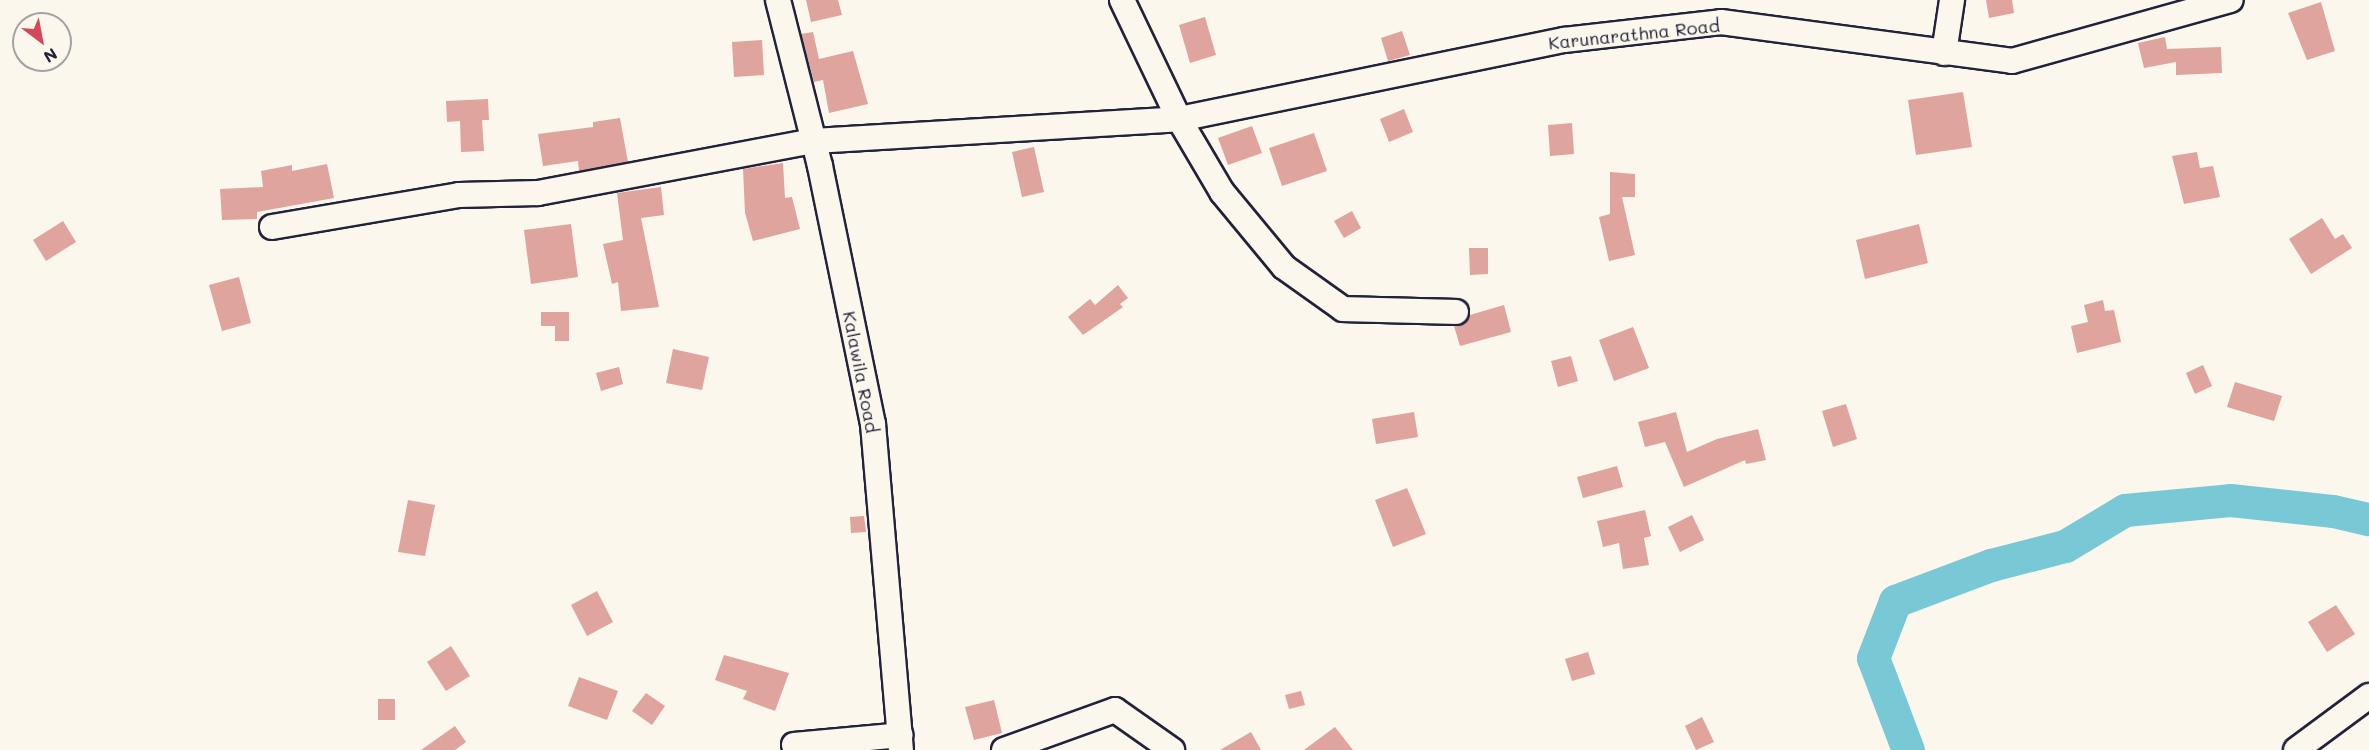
<!DOCTYPE html>
<style>
body{margin:0}
#map{position:relative;width:2369px;height:750px;overflow:hidden;background:#fbf7ec;font-family:Mali,sans-serif}
div>[style]{position:absolute}
[style*='--x']{left:calc(var(--x)*1px);top:calc(var(--y)*1px);width:calc(var(--w)*1px);rotate:calc(var(--a)*1deg)}
.river>*{height:33px;margin:-16.5px;padding:0 16.5px;transform-origin:16.5px;border-radius:16.5px;background:#79c8d6}
.building>*{inset:0;background:#dea49d}
.roads{filter:drop-shadow(2px 0 #22223b) drop-shadow(-2px 0 #22223b) drop-shadow(0 2px #22223b) drop-shadow(0 -2px #22223b)}
.minor>*{height:24px;margin:-12px;padding:0 12px;transform-origin:12px;border-radius:12px;background:#fbf7ec}
span{translate:-50% -50%;white-space:nowrap;text-align:center;line-height:1.15;-webkit-text-stroke:4.5px #fbf7ec;paint-order:stroke}
.street-label{font-size:18px;color:#22223b}
.north{position:absolute;left:12px;top:12px;width:60px;height:60px;box-sizing:border-box;background:#fbf7ec;border:2px solid #a4a2a5;border-radius:50%;rotate:148deg;font-size:16px;font-weight:700;line-height:24px;text-align:center;color:#22223b}
.north::after{content:'';display:block;margin:auto;width:21px;height:27px;background:#d1495b;clip-path:polygon(50% 0,100% 100%,50% 72%,0 100%)}
</style>
<div id="map">
<div class="river">
<div style="--x:1908;--y:750;--w:98;--a:-110.8"></div>
<div style="--x:1873;--y:658;--w:61;--a:-68.9"></div>
<div style="--x:1895;--y:601;--w:103;--a:-20.6"></div>
<div style="--x:1991;--y:565;--w:76;--a:-14.4"></div>
<div style="--x:2065;--y:546;--w:70;--a:-31"></div>
<div style="--x:2125;--y:510;--w:105;--a:-5.4"></div>
<div style="--x:2230;--y:500;--w:104;--a:6.1"></div>
<div style="--x:2333;--y:511;--w:37;--a:13"></div>
</div>
<div class="building">
<div style="clip-path:polygon(806px 0,838px 0,842px 15px,811px 22px)"></div>
<div style="clip-path:polygon(1986px 0,2012px 0,2014px 13px,1989px 18px)"></div>
<div style="clip-path:polygon(2321px 2px,2335px 51px,2307px 60px,2288px 13px)"></div>
<div style="clip-path:polygon(1205px 17px,1216px 55px,1190px 63px,1179px 25px)"></div>
<div style="clip-path:polygon(1402px 31px,1410px 55px,1388px 61px,1381px 38px)"></div>
<div style="clip-path:polygon(813px 32px,819px 59px,853px 51px,868px 104px,829px 113px,823px 80px,814px 82px,801px 34px)"></div>
<div style="clip-path:polygon(2165px 37px,2167px 49px,2221px 47px,2222px 73px,2176px 75px,2176px 62px,2144px 68px,2138px 43px)"></div>
<div style="clip-path:polygon(762px 40px,764px 75px,734px 77px,732px 42px)"></div>
<div style="clip-path:polygon(1963px 92px,1972px 147px,1916px 155px,1908px 100px)"></div>
<div style="clip-path:polygon(488px 99px,489px 120px,482px 120px,484px 151px,461px 152px,460px 121px,447px 122px,446px 101px)"></div>
<div style="clip-path:polygon(1404px 109px,1413px 132px,1389px 142px,1380px 119px)"></div>
<div style="clip-path:polygon(620px 118px,628px 162px,579px 171px,578px 161px,543px 166px,538px 134px,593px 127px,593px 122px)"></div>
<div style="clip-path:polygon(1572px 123px,1574px 154px,1550px 156px,1548px 125px)"></div>
<div style="clip-path:polygon(1252px 126px,1262px 153px,1228px 165px,1218px 138px)"></div>
<div style="clip-path:polygon(1314px 133px,1327px 171px,1282px 186px,1269px 148px)"></div>
<div style="clip-path:polygon(1034px 147px,1044px 192px,1022px 197px,1012px 152px)"></div>
<div style="clip-path:polygon(2197px 152px,2200px 168px,2213px 166px,2220px 197px,2184px 204px,2172px 156px)"></div>
<div style="clip-path:polygon(783px 163px,785px 198px,792px 197px,800px 229px,753px 241px,745px 213px,743px 169px)"></div>
<div style="clip-path:polygon(327px 164px,334px 198px,257px 212px,257px 219px,222px 220px,220px 189px,263px 187px,261px 171px,292px 165px,292px 171px)"></div>
<div style="clip-path:polygon(1610px 172px,1635px 174px,1635px 197px,1622px 197px,1635px 255px,1609px 261px,1599px 217px,1610px 214px)"></div>
<div style="clip-path:polygon(661px 187px,664px 215px,641px 218px,659px 307px,621px 311px,618px 282px,612px 284px,603px 244px,623px 240px,617px 193px)"></div>
<div style="clip-path:polygon(1352px 211px,1361px 228px,1344px 238px,1334px 221px)"></div>
<div style="clip-path:polygon(2322px 218px,2335px 239px,2343px 234px,2352px 248px,2311px 274px,2289px 239px)"></div>
<div style="clip-path:polygon(63px 221px,76px 242px,46px 261px,33px 240px)"></div>
<div style="clip-path:polygon(571px 224px,578px 277px,531px 284px,524px 230px)"></div>
<div style="clip-path:polygon(1919px 224px,1928px 263px,1865px 279px,1856px 240px)"></div>
<div style="clip-path:polygon(1469px 248px,1488px 248px,1488px 274px,1470px 275px)"></div>
<div style="clip-path:polygon(239px 277px,251px 323px,222px 331px,209px 285px)"></div>
<div style="clip-path:polygon(1118px 285px,1128px 298px,1120px 304px,1123px 307px,1083px 335px,1068px 317px,1090px 299px,1095px 305px)"></div>
<div style="clip-path:polygon(2103px 300px,2105px 311px,2114px 310px,2121px 342px,2077px 353px,2071px 326px,2088px 322px,2084px 305px)"></div>
<div style="clip-path:polygon(1504px 305px,1511px 332px,1460px 346px,1454px 326px,1463px 324px,1470px 315px)"></div>
<div style="clip-path:polygon(541px 312px,569px 312px,569px 341px,555px 341px,555px 326px,541px 326px)"></div>
<div style="clip-path:polygon(1633px 327px,1649px 368px,1614px 381px,1599px 340px)"></div>
<div style="clip-path:polygon(673px 349px,709px 357px,702px 390px,666px 383px)"></div>
<div style="clip-path:polygon(1571px 356px,1578px 381px,1558px 387px,1551px 361px)"></div>
<div style="clip-path:polygon(2203px 365px,2212px 386px,2195px 394px,2186px 373px)"></div>
<div style="clip-path:polygon(619px 367px,623px 384px,601px 391px,596px 373px)"></div>
<div style="clip-path:polygon(2235px 382px,2282px 396px,2274px 421px,2227px 407px)"></div>
<div style="clip-path:polygon(1846px 404px,1857px 439px,1833px 447px,1822px 411px)"></div>
<div style="clip-path:polygon(1414px 412px,1418px 437px,1376px 444px,1372px 419px)"></div>
<div style="clip-path:polygon(1676px 412px,1687px 452px,1717px 439px,1758px 429px,1766px 460px,1746px 464px,1745px 460px,1684px 487px,1665px 442px,1645px 447px,1638px 422px)"></div>
<div style="clip-path:polygon(1617px 466px,1623px 487px,1583px 498px,1577px 477px)"></div>
<div style="clip-path:polygon(1407px 488px,1426px 534px,1393px 547px,1375px 500px)"></div>
<div style="clip-path:polygon(408px 500px,435px 505px,425px 556px,398px 552px)"></div>
<div style="clip-path:polygon(1645px 510px,1651px 536px,1644px 538px,1649px 565px,1623px 569px,1619px 543px,1603px 547px,1597px 521px)"></div>
<div style="clip-path:polygon(1692px 515px,1704px 540px,1680px 552px,1668px 527px)"></div>
<div style="clip-path:polygon(864px 516px,866px 532px,851px 533px,850px 517px)"></div>
<div style="clip-path:polygon(597px 591px,613px 622px,587px 636px,571px 605px)"></div>
<div style="clip-path:polygon(2336px 605px,2355px 634px,2327px 652px,2308px 622px)"></div>
<div style="clip-path:polygon(451px 646px,470px 676px,446px 691px,427px 662px)"></div>
<div style="clip-path:polygon(1588px 652px,1595px 674px,1572px 681px,1565px 659px)"></div>
<div style="clip-path:polygon(724px 655px,789px 673px,775px 711px,743px 699px,747px 691px,715px 680px)"></div>
<div style="clip-path:polygon(579px 677px,618px 691px,607px 720px,568px 706px)"></div>
<div style="clip-path:polygon(1301px 691px,1305px 705px,1289px 709px,1285px 695px)"></div>
<div style="clip-path:polygon(646px 693px,665px 706px,652px 725px,632px 711px)"></div>
<div style="clip-path:polygon(378px 699px,395px 699px,395px 720px,378px 720px)"></div>
<div style="clip-path:polygon(994px 700px,1002px 733px,974px 740px,965px 707px)"></div>
<div style="clip-path:polygon(1702px 717px,1714px 742px,1696px 750px,1685px 726px)"></div>
<div style="clip-path:polygon(455px 726px,466px 742px,455px 750px,421px 750px)"></div>
<div style="clip-path:polygon(1335px 727px,1353px 750px,1304px 750px)"></div>
<div style="clip-path:polygon(1251px 732px,1261px 750px,1220px 750px)"></div>
</div>
<div class="roads">
<div class="minor">
<div style="--x:778;--y:0;--w:171;--a:75.8"></div>
<div style="--x:820;--y:166;--w:263;--a:78.4"></div>
<div style="--x:873;--y:424;--w:327;--a:85.1"></div>
<div style="--x:1122;--y:0;--w:132;--a:64.4"></div>
<div style="--x:1179;--y:119;--w:85;--a:59.5"></div>
<div style="--x:1222;--y:192;--w:97;--a:50.4"></div>
<div style="--x:1284;--y:267;--w:72;--a:35.4"></div>
<div style="--x:1343;--y:309;--w:113;--a:1.5"></div>
<div style="--x:1944;--y:53;--w:54;--a:-81.4"></div>
<div style="--x:272;--y:227;--w:190;--a:-9.7"></div>
<div style="--x:459;--y:195;--w:79;--a:-1.5"></div>
<div style="--x:538;--y:193;--w:280;--a:-10.7"></div>
<div style="--x:813;--y:141;--w:367;--a:-3.4"></div>
<div style="--x:1179;--y:119;--w:393;--a:-11.6"></div>
<div style="--x:1564;--y:40;--w:158;--a:-6.5"></div>
<div style="--x:1721;--y:22;--w:294;--a:7.6"></div>
<div style="--x:2012;--y:61;--w:227;--a:-15.6"></div>
<div style="--x:794;--y:745;--w:107;--a:-5.3"></div>
<div style="--x:1004;--y:750;--w:118;--a:-19.8"></div>
<div style="--x:1115;--y:710;--w:70;--a:35.1"></div>
<div style="--x:2296;--y:750;--w:91;--a:-36.5"></div>
</div>
</div>
<div class="street-label">
<span style="left:1634px;top:34px;rotate:-6deg">Karunarathna Road</span>
<span style="left:861px;top:372px;rotate:79deg">Kalawila Road</span>
</div>
<div class="north">N</div>
</div>
